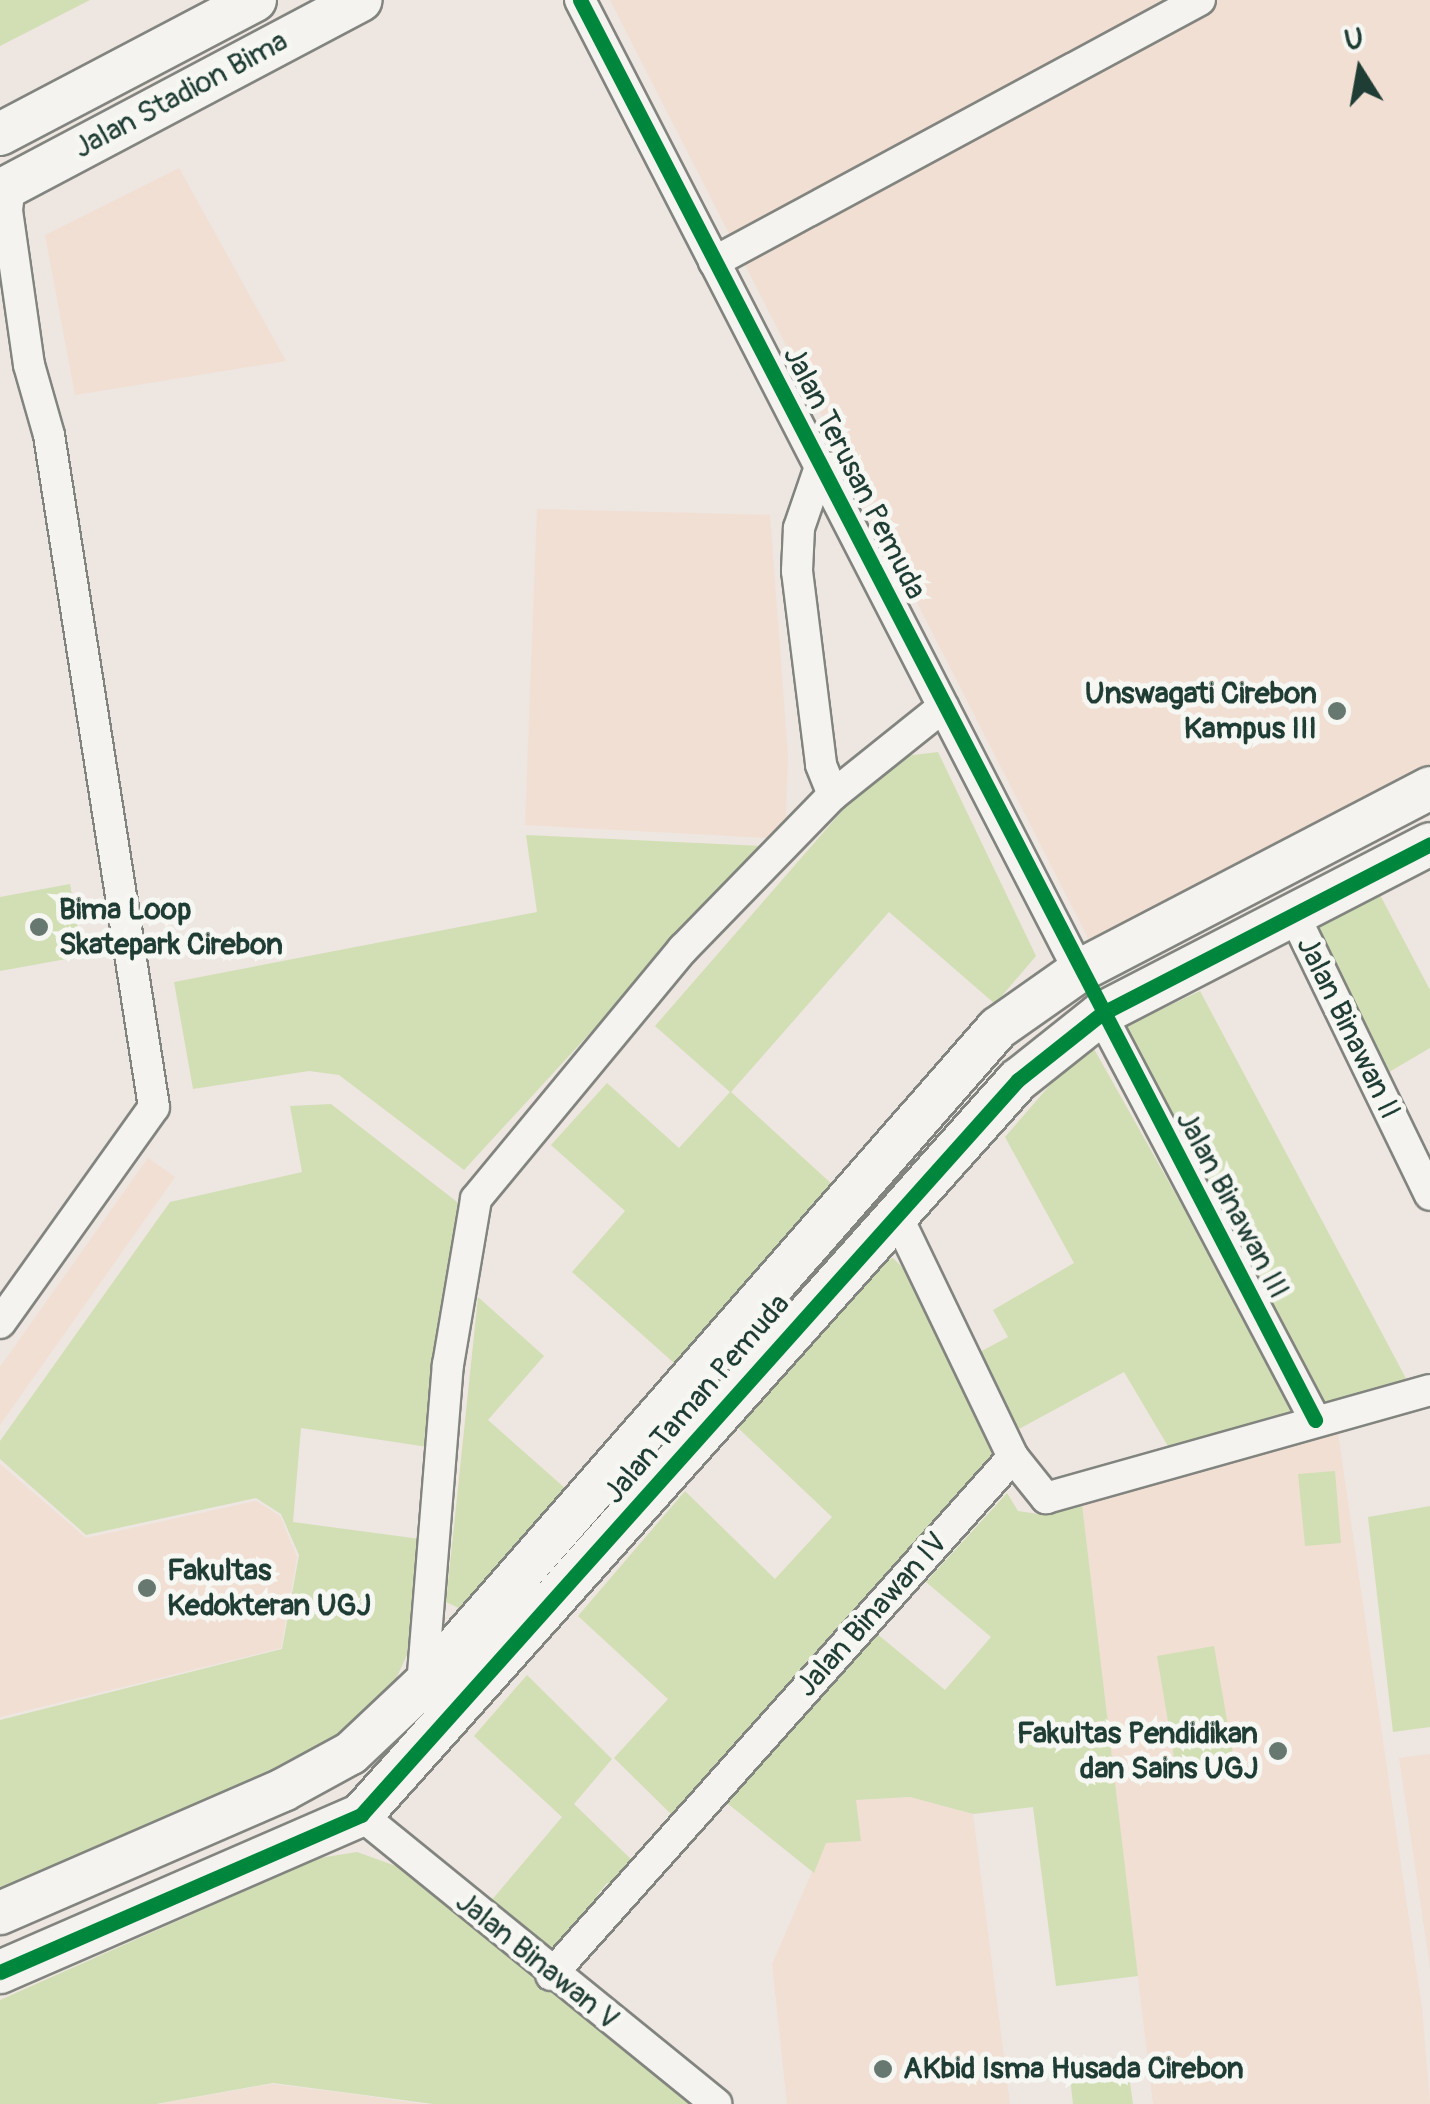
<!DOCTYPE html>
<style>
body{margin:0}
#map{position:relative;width:1430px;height:2104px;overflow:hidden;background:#eee6e0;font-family:Pangolin,sans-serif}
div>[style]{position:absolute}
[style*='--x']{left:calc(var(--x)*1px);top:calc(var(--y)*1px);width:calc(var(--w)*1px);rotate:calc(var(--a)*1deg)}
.built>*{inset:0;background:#f1dfd3}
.green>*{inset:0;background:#d2dfb5}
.roads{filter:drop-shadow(2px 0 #82847f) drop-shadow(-2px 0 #82847f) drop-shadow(0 2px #82847f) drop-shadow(0 -2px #82847f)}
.street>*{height:30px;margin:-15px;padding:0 15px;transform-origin:15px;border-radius:15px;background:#f4f3f0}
.secondary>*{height:42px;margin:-21px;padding:0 21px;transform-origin:21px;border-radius:21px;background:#f4f3f0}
.cycleway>*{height:15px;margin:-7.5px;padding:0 7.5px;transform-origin:7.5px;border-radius:7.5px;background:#00873e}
.dots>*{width:28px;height:28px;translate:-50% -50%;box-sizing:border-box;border:5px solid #f6f6f2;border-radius:50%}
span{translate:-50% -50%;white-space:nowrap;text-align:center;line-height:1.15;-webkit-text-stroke:10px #f6f6f2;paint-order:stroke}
.street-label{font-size:30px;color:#1f3d34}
.poi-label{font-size:30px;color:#1f3d34;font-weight:700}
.right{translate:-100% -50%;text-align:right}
.left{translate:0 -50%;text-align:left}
.north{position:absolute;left:1310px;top:20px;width:100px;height:100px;-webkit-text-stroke:8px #f6f6f2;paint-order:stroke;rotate:349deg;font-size:28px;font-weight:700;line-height:40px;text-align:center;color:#1f3d34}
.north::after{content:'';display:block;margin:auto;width:35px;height:45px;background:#1f3d34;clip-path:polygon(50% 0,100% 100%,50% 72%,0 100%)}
</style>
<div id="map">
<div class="built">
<div style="clip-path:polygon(610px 0,1430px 0,1430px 773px,1092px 946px)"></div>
<div style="clip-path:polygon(179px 168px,286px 361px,75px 395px,45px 235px)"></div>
<div style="clip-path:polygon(537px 509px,770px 515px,788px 756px,785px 839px,525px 825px)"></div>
<div style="clip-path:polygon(148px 1158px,175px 1177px,0 1425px,0 1367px)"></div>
<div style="clip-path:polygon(1338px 1433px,1422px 2008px,1430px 2104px,1153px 2104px,1082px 1504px)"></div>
<div style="clip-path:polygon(0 1464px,86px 1538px,256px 1501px,280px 1516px,297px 1557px,281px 1648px,0 1717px)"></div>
<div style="clip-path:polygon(1430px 1754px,1430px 1968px,1399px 1758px)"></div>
<div style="clip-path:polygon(910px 1797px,973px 1814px,1010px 2104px,787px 2104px,772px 1964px,825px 1842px,855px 1800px)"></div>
<div style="clip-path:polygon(272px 2084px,352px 2094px,423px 2104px,159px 2104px)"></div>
</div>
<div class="green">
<div style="clip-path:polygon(0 0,90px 0,0 46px)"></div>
<div style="clip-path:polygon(938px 752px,1036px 956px,995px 1004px,889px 912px,731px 1092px,834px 1186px,675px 1364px,572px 1272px,625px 1211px,551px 1145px,607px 1083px,679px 1148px,730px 1092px,655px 1026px,888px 758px)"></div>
<div style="clip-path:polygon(526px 835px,762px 846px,464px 1170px,339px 1075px,309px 1071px,193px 1089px,174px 982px,537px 912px)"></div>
<div style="clip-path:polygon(70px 884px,83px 956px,0 971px,0 897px)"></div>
<div style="clip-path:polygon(1379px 893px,1430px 990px,1430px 1048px,1384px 1075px,1310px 929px)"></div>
<div style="clip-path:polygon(1200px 991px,1410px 1386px,1324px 1402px,1314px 1394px,1123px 1027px)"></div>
<div style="clip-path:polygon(1089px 1040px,1283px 1385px,1295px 1413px,1169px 1448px,1124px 1372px,1019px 1429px,978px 1353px,1008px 1337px,993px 1310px,1074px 1263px,1005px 1137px)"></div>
<div style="clip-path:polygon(331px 1104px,461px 1205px,428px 1447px,301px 1428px,293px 1522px,420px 1539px,407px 1655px,395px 1681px,322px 1750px,0 1893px,0 1720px,282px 1649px,299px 1555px,281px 1514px,256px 1498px,86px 1535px,0 1459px,0 1441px,170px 1202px,302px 1172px,290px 1106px)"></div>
<div style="clip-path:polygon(893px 1258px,906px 1271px,994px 1458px,674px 1817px,614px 1758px,668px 1699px,578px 1616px,685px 1491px,775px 1579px,832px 1517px,737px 1427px,881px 1260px)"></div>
<div style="clip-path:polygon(478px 1297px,544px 1356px,488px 1420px,575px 1497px,467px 1612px,446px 1602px)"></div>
<div style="clip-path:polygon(1335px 1471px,1341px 1543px,1305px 1546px,1298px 1474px)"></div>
<div style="clip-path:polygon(1007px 1493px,1018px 1511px,1038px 1514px,1082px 1504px,1138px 1976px,1056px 1986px,1033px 1807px,973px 1814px,910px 1797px,856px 1800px,861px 1841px,826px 1843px,814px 1873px,727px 1803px,876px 1633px,945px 1690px,991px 1637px,926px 1582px)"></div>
<div style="clip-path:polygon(1430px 1506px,1430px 1727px,1393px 1732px,1368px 1517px)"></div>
<div style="clip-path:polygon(1214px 1646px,1235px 1765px,1177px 1775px,1157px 1656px)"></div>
<div style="clip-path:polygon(527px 1675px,612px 1759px,574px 1804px,634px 1862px,614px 1887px,607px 1883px,596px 1897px,601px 1903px,555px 1953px,490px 1902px,562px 1817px,474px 1736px)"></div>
<div style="clip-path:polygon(357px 1852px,396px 1866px,689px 2104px,433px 2104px,273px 2083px,156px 2104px,0 2104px,0 2000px,319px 1858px)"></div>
<div style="clip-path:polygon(1128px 2069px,1133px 2104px,1073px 2104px,1070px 2077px)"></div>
</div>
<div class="roads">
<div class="street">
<div style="--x:580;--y:0;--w:1092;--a:62.8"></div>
<div style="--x:714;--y:262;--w:552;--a:-28.33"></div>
<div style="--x:820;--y:467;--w:65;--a:109"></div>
<div style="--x:799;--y:528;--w:43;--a:92.7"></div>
<div style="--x:797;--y:571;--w:195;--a:82.9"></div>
<div style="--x:821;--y:765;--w:32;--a:68"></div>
<div style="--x:1294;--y:915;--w:311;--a:64.1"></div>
<div style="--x:1101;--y:1014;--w:459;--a:62.2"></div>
<div style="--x:0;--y:1323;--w:265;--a:-54.5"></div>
<div style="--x:154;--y:1107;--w:680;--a:-98.88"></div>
<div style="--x:49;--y:435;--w:73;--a:-105.9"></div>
<div style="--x:29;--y:365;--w:157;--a:-98.1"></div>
<div style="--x:7;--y:210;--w:24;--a:-83"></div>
<div style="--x:1013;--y:1457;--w:53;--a:51.2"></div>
<div style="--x:1046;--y:1498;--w:399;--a:-15.7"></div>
<div style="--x:422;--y:1686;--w:322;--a:-85.4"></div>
<div style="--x:448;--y:1365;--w:168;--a:-80.4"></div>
<div style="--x:476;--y:1199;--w:325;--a:-50.4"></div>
<div style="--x:683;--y:949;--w:215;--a:-45.8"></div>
<div style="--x:833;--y:795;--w:141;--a:-38.7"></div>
<div style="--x:361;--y:1815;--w:458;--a:39.1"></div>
<div style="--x:551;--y:1975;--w:694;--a:-48.27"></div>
<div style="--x:1013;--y:1457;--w:270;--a:-115.7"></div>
</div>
<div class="secondary">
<div style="--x:0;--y:134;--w:288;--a:-27.7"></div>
<div style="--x:0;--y:191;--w:408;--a:-27.9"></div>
<div style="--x:0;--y:1913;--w:309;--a:-23.5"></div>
<div style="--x:283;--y:1790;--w:77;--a:-28.6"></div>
<div style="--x:351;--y:1753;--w:98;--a:-43.3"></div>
<div style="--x:422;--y:1686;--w:874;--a:-48.8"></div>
<div style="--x:998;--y:1028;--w:99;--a:-35.1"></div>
<div style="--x:1079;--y:971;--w:396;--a:-27.5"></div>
<div style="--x:0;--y:1972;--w:394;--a:-23.5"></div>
<div style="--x:361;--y:1815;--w:986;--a:-48.21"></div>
<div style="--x:1018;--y:1080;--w:106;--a:-38.5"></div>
<div style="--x:1101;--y:1014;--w:370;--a:-27.3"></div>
</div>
</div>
<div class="cycleway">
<div style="--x:580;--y:0;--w:1599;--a:62.63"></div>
<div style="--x:0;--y:1972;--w:394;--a:-23.5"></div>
<div style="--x:361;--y:1815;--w:986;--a:-48.21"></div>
<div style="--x:1018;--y:1080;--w:106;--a:-38.5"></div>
<div style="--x:1101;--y:1014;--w:370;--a:-27.3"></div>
</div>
<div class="dots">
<div style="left:1337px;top:711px;background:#677870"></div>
<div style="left:39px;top:927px;background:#677870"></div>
<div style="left:147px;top:1588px;background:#677870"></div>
<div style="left:1278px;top:1751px;background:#677870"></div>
<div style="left:883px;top:2069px;background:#677870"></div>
</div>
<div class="street-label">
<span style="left:181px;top:95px;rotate:-28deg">Jalan Stadion Bima</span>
<span style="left:854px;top:473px;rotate:63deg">Jalan Terusan Pemuda</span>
<span style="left:1348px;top:1028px;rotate:64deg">Jalan Binawan II</span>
<span style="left:1232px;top:1205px;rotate:62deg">Jalan Binawan III</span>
<span style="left:697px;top:1399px;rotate:-49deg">Jalan Taman Pemuda</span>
<span style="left:872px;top:1615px;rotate:-48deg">Jalan Binawan IV</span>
<span style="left:537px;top:1961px;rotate:39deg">Jalan Binawan V</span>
</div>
<div class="poi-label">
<span class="right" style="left:1317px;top:711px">Unswagati Cirebon<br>Kampus III</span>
<span class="left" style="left:59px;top:927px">Bima Loop<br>Skatepark Cirebon</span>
<span class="left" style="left:167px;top:1588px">Fakultas<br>Kedokteran UGJ</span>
<span class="right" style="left:1258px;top:1751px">Fakultas Pendidikan<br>dan Sains UGJ</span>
<span class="left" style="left:903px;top:2069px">AKbid Isma Husada Cirebon</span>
</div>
<div class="north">U</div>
</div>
